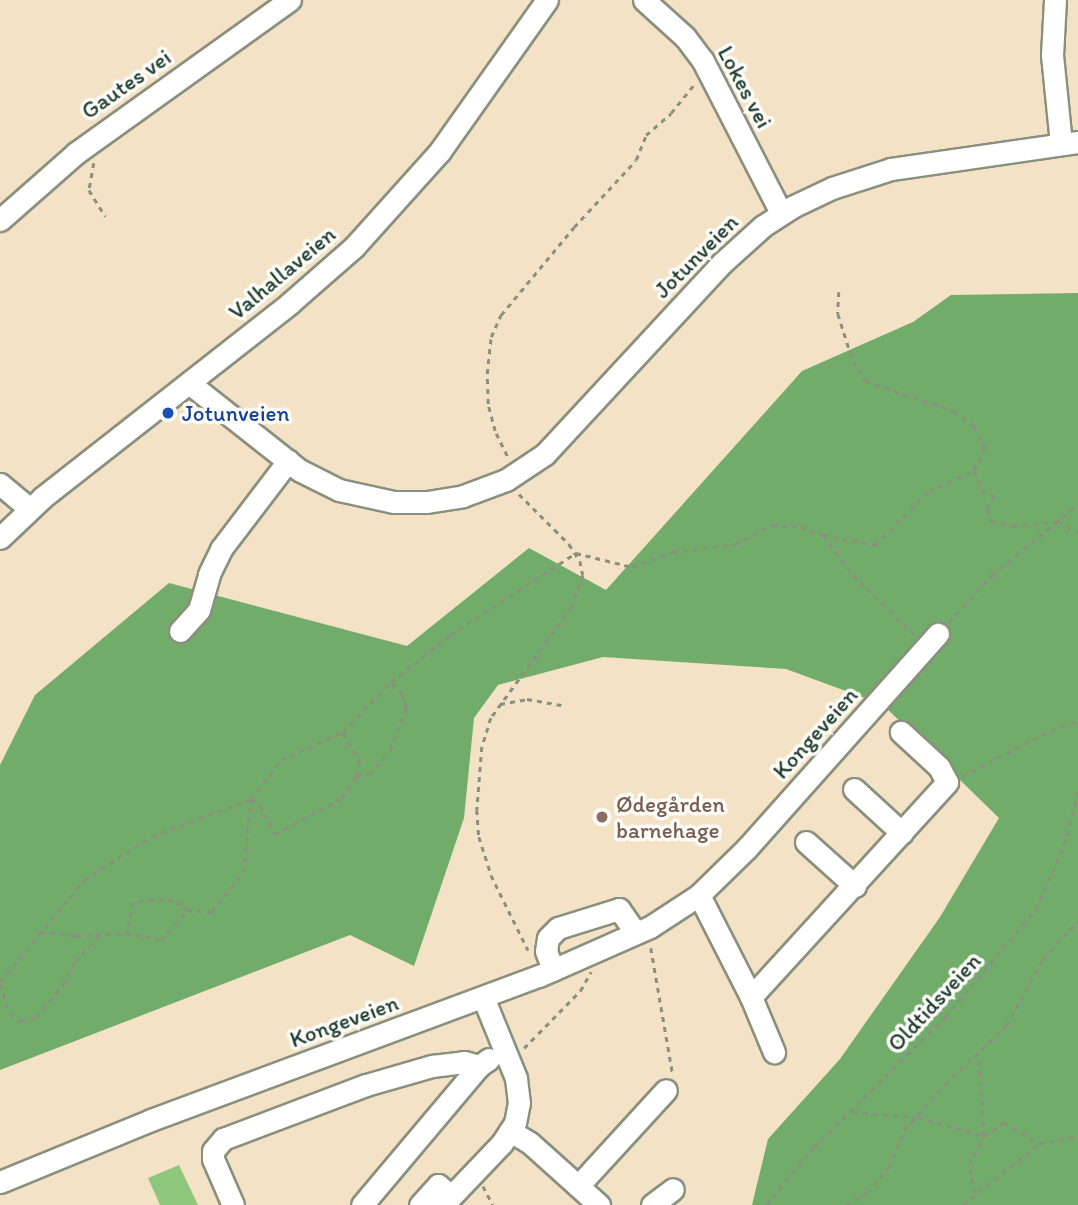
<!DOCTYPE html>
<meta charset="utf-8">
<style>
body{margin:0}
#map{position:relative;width:1078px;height:1205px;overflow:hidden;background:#f3e2c6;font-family:Itim,sans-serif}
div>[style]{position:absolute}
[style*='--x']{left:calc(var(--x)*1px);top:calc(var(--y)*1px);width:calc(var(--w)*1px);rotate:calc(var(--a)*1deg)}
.green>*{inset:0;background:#8ec77b}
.forest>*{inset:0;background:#72ac6b}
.path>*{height:2.5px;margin-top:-1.25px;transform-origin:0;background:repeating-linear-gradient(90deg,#89907d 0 5px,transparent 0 10px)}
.roads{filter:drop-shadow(2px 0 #89907d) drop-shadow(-2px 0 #89907d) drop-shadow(0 2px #89907d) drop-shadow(0 -2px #89907d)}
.minor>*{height:21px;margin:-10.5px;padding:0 10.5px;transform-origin:10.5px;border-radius:10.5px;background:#fff}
.dots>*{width:19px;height:19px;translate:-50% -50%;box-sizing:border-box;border:4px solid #fdfcf7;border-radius:50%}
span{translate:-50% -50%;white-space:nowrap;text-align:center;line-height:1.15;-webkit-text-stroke:7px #fdfcf7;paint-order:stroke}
.street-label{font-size:23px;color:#1f3d34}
.transit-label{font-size:23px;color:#164399}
.left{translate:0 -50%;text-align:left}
.education-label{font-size:23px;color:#785e54}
</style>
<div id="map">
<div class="green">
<div style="clip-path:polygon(179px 1165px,198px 1205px,160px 1205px,148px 1178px)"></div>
</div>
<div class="forest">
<div style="clip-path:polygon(1078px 293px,1078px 1205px,752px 1205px,768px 1139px,840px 1059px,940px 917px,999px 818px,879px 701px,862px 697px,786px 669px,603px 657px,498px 685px,474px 718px,464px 818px,414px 966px,350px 935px,0 1070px,0 765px,35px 695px,169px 583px,407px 646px,529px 548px,606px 590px,802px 371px,913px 322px,951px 295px)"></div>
</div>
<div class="path">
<div style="--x:94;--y:163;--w:27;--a:100"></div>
<div style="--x:89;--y:190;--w:31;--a:58"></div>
<div style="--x:839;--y:292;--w:22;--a:93"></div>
<div style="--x:838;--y:314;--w:49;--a:72.3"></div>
<div style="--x:853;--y:361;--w:24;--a:57"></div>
<div style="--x:866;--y:381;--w:93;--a:18.8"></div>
<div style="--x:954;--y:411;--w:25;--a:37"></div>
<div style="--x:974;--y:426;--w:25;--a:63"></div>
<div style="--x:985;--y:448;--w:25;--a:116"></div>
<div style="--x:974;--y:471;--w:21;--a:67"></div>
<div style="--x:982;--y:490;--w:13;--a:23"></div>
<div style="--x:994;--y:495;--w:16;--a:117"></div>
<div style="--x:987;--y:509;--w:13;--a:72"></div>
<div style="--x:991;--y:521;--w:23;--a:13"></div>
<div style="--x:1013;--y:526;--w:45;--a:-6.3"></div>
<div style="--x:1058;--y:521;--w:23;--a:31"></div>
<div style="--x:507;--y:456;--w:28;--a:-116"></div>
<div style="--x:495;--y:431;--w:28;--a:-105"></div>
<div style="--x:488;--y:404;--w:30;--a:-92"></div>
<div style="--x:487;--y:374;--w:37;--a:-84"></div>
<div style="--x:491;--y:337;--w:24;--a:-66"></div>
<div style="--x:501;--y:315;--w:114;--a:-50.3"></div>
<div style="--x:574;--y:227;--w:91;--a:-47.2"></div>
<div style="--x:636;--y:160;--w:27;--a:-68"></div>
<div style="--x:646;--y:135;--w:33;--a:-41"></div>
<div style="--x:671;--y:113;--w:38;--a:-51"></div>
<div style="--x:519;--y:494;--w:71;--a:45"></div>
<div style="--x:569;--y:544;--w:20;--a:57"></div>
<div style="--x:580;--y:561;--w:14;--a:78"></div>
<div style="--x:583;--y:575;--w:34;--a:109"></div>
<div style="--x:572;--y:607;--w:137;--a:126.1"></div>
<div style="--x:491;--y:718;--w:30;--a:107"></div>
<div style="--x:482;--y:747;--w:63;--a:94.5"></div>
<div style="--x:477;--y:810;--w:27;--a:86"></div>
<div style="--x:479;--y:837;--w:40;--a:72"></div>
<div style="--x:491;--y:875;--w:84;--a:63.7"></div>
<div style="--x:823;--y:535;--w:53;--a:10.9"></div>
<div style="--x:875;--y:545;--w:76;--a:-45"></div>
<div style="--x:929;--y:491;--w:49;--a:-24"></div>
<div style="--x:949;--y:622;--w:64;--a:-47.5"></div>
<div style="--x:992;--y:575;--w:112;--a:-39.5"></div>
<div style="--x:500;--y:704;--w:27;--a:-10"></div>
<div style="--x:527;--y:699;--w:39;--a:10"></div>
<div style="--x:343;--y:733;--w:33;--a:59"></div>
<div style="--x:360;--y:761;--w:16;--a:105"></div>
<div style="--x:356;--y:776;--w:13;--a:-9"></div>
<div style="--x:369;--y:774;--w:32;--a:-49"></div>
<div style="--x:390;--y:750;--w:45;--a:-69.1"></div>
<div style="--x:406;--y:708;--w:15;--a:-106"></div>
<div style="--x:402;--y:694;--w:16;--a:-133"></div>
<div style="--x:962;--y:776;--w:110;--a:-27"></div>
<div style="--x:1060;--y:726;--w:19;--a:-16"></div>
<div style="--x:187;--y:910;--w:7;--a:-135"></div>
<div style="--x:182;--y:905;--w:19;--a:-162"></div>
<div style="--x:164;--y:899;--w:30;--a:174"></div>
<div style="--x:134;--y:902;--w:32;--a:104"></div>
<div style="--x:126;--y:933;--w:36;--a:11"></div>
<div style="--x:161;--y:940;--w:40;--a:-49"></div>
<div style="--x:187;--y:910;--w:25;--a:5"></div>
<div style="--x:212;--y:912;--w:51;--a:-52.2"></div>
<div style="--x:243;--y:872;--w:73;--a:-83.7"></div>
<div style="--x:251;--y:799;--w:11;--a:34"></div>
<div style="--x:260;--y:805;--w:33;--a:63"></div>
<div style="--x:275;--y:834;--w:76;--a:-28.2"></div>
<div style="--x:342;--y:798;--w:26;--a:-58"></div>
<div style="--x:40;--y:932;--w:36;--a:6"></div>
<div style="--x:76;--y:936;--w:50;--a:-3.4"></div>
<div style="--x:651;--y:948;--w:129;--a:80.2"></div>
<div style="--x:0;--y:982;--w:132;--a:-50.5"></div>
<div style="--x:84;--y:880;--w:81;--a:-32.9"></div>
<div style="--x:152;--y:836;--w:106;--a:-20.5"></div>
<div style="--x:251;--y:799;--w:49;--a:-52.4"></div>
<div style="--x:281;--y:760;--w:68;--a:-24.3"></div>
<div style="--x:343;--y:732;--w:69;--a:-46.2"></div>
<div style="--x:391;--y:682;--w:75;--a:-38.5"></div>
<div style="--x:450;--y:635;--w:150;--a:-33.1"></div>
<div style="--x:576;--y:553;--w:58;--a:14"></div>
<div style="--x:632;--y:567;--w:44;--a:-20.1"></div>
<div style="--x:673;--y:552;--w:63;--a:-7.4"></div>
<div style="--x:735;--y:544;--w:42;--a:-27.2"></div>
<div style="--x:772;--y:525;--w:29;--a:4"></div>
<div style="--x:801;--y:527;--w:23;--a:20"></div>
<div style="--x:823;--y:535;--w:50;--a:53.1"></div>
<div style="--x:853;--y:575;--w:86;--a:44.1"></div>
<div style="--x:0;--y:984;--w:31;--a:71"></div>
<div style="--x:10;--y:1013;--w:13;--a:39"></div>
<div style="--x:20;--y:1021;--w:16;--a:-14"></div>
<div style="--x:36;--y:1017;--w:42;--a:-49.8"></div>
<div style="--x:63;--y:985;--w:27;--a:-63"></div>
<div style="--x:75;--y:961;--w:37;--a:-46"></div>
<div style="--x:524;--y:1048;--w:80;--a:-45.5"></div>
<div style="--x:580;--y:991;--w:22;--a:-60"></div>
<div style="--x:853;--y:1112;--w:65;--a:4.4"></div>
<div style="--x:918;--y:1117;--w:69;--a:16.1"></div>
<div style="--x:984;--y:1136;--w:24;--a:-35"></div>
<div style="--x:1004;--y:1122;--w:41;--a:32.2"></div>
<div style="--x:483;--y:1186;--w:21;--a:62"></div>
<div style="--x:975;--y:1193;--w:29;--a:-102"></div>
<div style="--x:969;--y:1165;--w:33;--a:-63"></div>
<div style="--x:984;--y:1136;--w:82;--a:-94.2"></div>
<div style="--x:766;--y:1205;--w:75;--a:-50.4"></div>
<div style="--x:814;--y:1147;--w:185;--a:-44.8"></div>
<div style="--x:945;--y:1017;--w:141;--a:-49.9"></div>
<div style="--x:1036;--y:909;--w:70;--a:-66.4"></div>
<div style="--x:1064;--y:845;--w:55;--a:-75.2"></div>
<div style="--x:846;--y:1205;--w:24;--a:-30"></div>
<div style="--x:867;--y:1193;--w:34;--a:-50"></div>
<div style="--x:889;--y:1167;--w:40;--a:-68"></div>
<div style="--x:904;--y:1130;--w:62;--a:-48.3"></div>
<div style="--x:945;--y:1084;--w:84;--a:-43.6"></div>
<div style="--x:1006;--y:1026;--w:77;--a:-61.1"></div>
<div style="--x:1043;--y:959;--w:52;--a:-47.4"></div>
<div style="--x:963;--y:1205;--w:97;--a:-38.8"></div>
<div style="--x:1039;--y:1144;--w:40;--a:-12"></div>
</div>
<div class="roads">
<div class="minor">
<div style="--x:644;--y:0;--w:55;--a:42.1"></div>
<div style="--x:685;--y:37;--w:30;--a:53"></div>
<div style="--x:703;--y:61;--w:171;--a:62.8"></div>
<div style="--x:1055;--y:0;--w:55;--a:93.1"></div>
<div style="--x:1052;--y:55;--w:89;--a:84.2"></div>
<div style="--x:0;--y:220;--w:101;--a:-41.4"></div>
<div style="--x:76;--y:153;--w:263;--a:-35.6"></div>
<div style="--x:189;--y:383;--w:140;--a:38.3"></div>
<div style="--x:299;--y:470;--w:45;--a:26.6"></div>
<div style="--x:339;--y:490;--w:56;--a:12.3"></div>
<div style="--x:394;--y:502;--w:33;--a:0"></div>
<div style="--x:427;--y:502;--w:36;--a:-9"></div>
<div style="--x:463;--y:496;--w:46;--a:-20.4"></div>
<div style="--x:506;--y:480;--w:47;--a:-33.7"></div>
<div style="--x:545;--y:454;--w:260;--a:-47.2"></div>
<div style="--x:722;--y:263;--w:55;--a:-42.1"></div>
<div style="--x:763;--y:226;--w:35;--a:-33"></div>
<div style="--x:792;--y:207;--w:44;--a:-25.4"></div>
<div style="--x:832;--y:188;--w:62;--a:-17.9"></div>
<div style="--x:891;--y:169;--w:189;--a:-8.2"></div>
<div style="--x:0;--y:484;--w:39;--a:40"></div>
<div style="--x:0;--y:538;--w:59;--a:-43.6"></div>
<div style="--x:43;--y:497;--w:314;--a:-38.1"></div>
<div style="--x:290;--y:303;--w:85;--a:-41.2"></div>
<div style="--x:354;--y:247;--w:129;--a:-48.1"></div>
<div style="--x:440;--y:151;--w:185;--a:-54.7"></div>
<div style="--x:180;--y:631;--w:28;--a:-48"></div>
<div style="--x:199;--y:610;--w:37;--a:-74"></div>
<div style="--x:209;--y:574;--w:28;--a:-64"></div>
<div style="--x:221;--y:549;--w:111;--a:-52.7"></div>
<div style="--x:854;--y:789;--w:65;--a:42.5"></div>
<div style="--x:806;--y:842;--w:66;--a:41.9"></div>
<div style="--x:699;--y:895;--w:114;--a:63"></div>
<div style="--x:751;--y:997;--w:60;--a:67.3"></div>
<div style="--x:553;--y:970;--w:20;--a:-110"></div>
<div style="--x:546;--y:951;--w:13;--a:-81"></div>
<div style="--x:548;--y:938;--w:14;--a:-45"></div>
<div style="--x:558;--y:928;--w:64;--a:-17.3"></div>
<div style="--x:619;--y:909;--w:29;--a:55"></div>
<div style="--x:751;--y:997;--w:291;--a:-47.6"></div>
<div style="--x:947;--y:782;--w:17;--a:-118"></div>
<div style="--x:939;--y:767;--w:52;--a:-137.4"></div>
<div style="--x:510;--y:1131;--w:23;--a:31"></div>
<div style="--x:530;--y:1143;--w:93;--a:41.9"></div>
<div style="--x:0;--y:1182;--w:163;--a:-22.3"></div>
<div style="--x:151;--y:1120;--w:414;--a:-20.4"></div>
<div style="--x:539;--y:976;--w:121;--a:-23.8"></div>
<div style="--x:650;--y:927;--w:59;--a:-33.1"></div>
<div style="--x:699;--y:895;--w:67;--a:-44.4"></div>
<div style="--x:747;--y:848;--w:287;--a:-48.3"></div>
<div style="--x:578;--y:1186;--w:130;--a:-47.5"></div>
<div style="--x:233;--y:1205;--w:50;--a:-113.5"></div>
<div style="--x:213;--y:1159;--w:8;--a:-90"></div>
<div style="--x:213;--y:1151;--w:16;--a:-50"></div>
<div style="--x:223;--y:1139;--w:153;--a:-20.7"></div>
<div style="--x:366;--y:1085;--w:69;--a:-16.1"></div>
<div style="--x:432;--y:1066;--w:32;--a:-7"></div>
<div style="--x:464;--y:1062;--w:16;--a:15"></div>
<div style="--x:362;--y:1205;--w:182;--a:-49.9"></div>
<div style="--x:479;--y:1066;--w:12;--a:-35"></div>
<div style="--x:420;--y:1205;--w:27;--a:-48"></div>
<div style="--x:438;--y:1185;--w:17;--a:40"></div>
<div style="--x:443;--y:1205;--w:86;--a:-46.4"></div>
<div style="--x:502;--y:1143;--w:24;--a:-57"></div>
<div style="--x:515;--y:1123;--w:20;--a:-79"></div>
<div style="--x:519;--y:1103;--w:25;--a:-97"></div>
<div style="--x:516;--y:1078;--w:87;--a:-112.2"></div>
<div style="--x:652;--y:1205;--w:26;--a:-37"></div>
</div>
</div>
<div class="dots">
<div style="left:168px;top:413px;background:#1a4fb4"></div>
<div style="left:602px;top:817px;background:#8d6e63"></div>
</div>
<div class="street-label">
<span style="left:126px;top:84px;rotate:-35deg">Gautes vei</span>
<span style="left:745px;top:87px;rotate:62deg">Lokes vei</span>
<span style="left:696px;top:256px;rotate:-45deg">Jotunveien</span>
<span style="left:282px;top:273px;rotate:-40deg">Valhallaveien</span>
<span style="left:815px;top:733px;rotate:-48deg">Kongeveien</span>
<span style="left:934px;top:1002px;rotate:-47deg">Oldtidsveien</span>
<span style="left:344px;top:1021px;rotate:-20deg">Kongeveien</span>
</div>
<div class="transit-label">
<span class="left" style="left:182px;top:413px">Jotunveien</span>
</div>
<div class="education-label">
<span class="left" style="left:616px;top:817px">Ødegården<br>barnehage</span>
</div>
</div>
